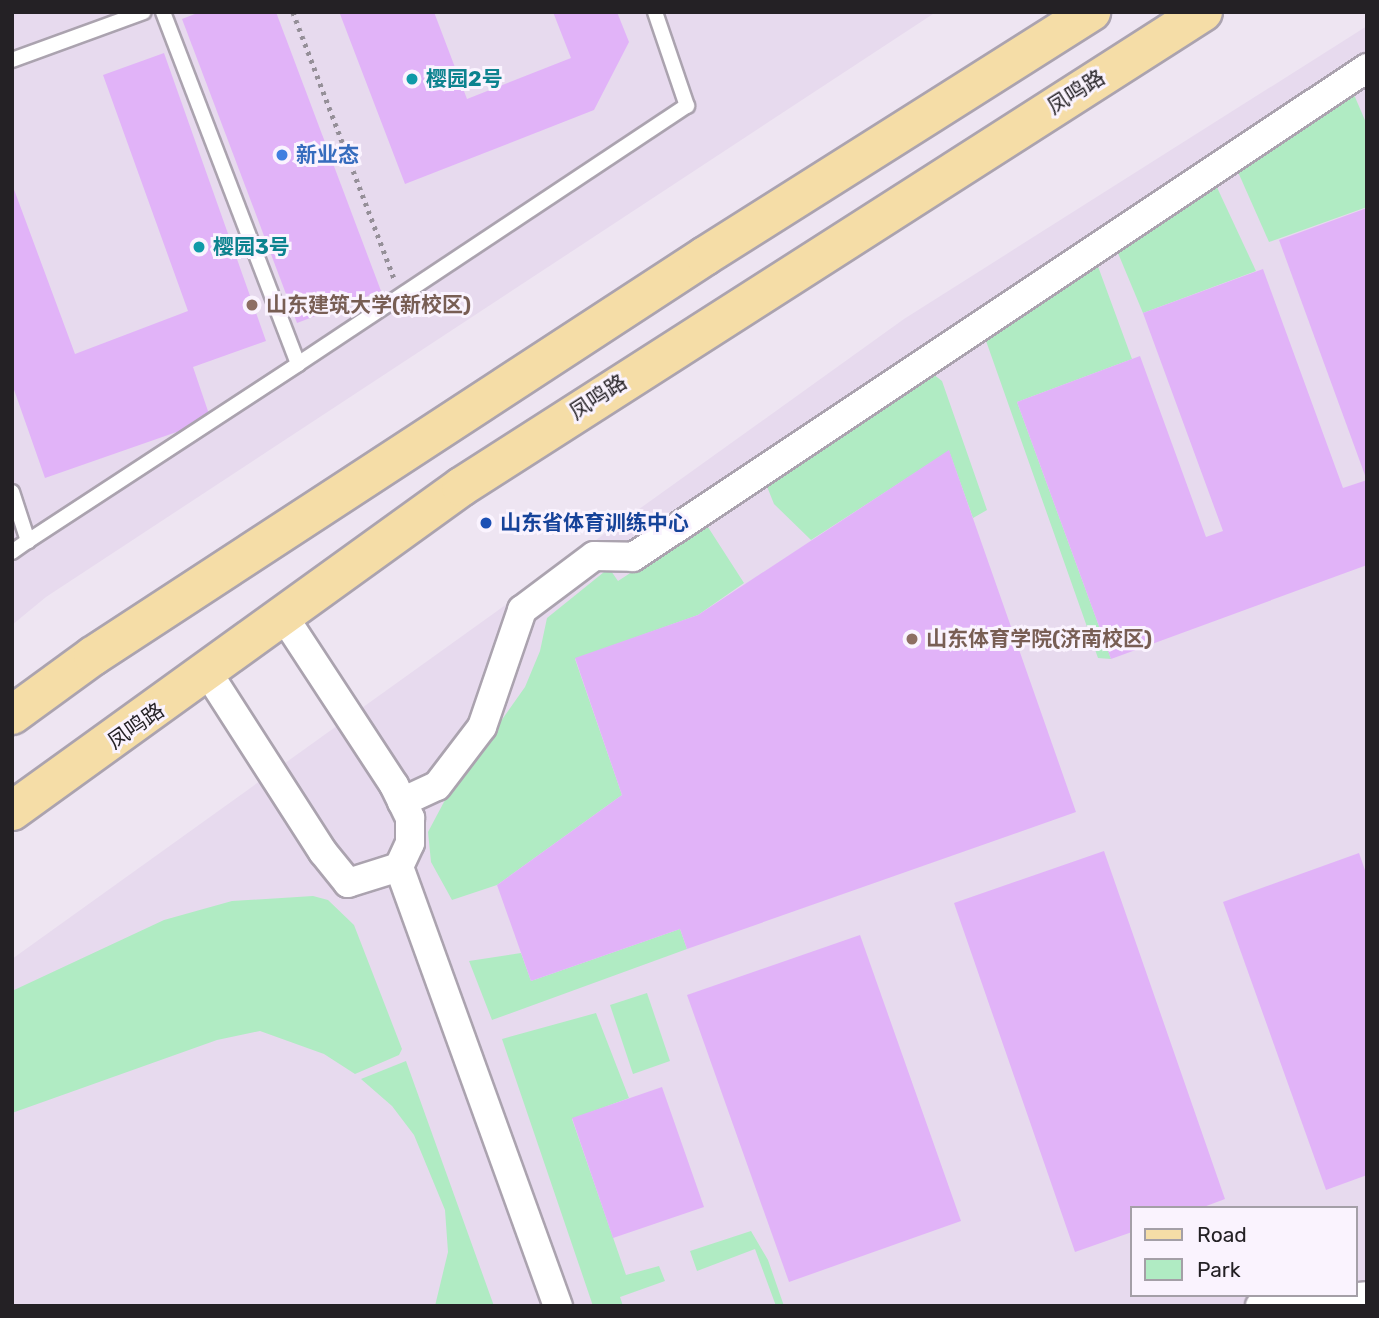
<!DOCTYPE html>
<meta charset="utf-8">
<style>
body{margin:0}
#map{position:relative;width:1379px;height:1318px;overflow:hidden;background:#eee5f2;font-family:Rubik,"Noto Sans SC",sans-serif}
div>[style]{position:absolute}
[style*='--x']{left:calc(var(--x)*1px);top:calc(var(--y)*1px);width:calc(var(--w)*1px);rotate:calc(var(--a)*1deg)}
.built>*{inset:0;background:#e7daee}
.green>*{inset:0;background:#b0ebc3}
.building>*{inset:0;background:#e1b3f8}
.path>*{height:4.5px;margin-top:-2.25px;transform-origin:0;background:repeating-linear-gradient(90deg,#958f98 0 3.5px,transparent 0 8.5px)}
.roads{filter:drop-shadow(2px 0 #aba3af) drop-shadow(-2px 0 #aba3af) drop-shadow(0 2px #aba3af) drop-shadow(0 -2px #aba3af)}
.service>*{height:14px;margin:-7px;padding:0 7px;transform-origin:7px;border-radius:7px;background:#fff}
.minor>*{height:28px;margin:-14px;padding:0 14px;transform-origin:14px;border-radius:14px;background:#fff}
.primary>*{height:38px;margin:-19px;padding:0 19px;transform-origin:19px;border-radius:19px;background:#f5dda7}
.dots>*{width:19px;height:19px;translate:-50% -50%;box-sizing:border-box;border:4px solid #faf3fe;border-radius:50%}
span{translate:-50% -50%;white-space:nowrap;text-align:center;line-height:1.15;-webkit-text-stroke:6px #faf3fe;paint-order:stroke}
.culture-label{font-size:21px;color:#0d838f;font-weight:700}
.left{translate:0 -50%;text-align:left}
.street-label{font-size:21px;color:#242125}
.shop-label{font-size:21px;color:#366cbe;font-weight:700}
.education-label{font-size:21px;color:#785e54;font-weight:700}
.transit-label{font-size:21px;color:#164399;font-weight:700}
.frame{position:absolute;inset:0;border:14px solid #242125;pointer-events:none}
.legend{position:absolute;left:1130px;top:1206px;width:228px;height:91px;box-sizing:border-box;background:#faf3fe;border:2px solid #a49fa7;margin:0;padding:9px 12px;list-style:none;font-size:21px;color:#242125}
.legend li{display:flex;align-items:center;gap:14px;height:35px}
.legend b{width:35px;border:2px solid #a49fa7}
</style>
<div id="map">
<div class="built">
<div style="clip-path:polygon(12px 12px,936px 12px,46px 597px,12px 625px)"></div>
<div style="clip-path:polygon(evenodd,1367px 26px,1367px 1306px,12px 1306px,12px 959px,904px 319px,1367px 26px,1132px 1208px,1356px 1208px,1356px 1295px,1132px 1295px,1132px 1208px)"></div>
</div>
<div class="green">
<div style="clip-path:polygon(1352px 90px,1367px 125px,1367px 207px,1269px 242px,1234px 163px)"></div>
<div style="clip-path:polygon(1214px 181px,1256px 271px,1143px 313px,1115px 246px)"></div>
<div style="clip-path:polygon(1096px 261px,1132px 359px,1017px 402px,1111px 659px,1098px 658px,985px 338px)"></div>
<div style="clip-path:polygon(929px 371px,942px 381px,987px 510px,973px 518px,949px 451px,811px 540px,774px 504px,766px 484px)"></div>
<div style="clip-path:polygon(706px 524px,744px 583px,698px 615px,575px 659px,622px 795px,497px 885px,452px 900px,431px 862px,428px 832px,445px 800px,525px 687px,540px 651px,547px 618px,609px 568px,618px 581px)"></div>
<div style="clip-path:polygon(313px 896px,328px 900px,354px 925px,402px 1049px,399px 1055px,355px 1074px,324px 1054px,260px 1031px,217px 1040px,12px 1113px,12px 991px,164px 920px,232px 901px)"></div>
<div style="clip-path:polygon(680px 929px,687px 949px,492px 1020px,469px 961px,521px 953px,531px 981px)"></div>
<div style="clip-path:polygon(647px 993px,670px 1061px,633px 1074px,610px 1005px)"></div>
<div style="clip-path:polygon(596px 1013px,629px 1098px,572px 1119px,626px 1275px,659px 1266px,665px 1281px,620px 1297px,623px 1306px,593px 1306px,502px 1039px)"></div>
<div style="clip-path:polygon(406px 1061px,494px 1306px,435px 1306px,448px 1252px,445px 1210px,414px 1135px,392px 1106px,361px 1079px)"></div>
<div style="clip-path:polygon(751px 1231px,768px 1260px,784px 1306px,776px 1306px,755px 1249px,697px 1271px,690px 1251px)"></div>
</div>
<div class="building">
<div style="clip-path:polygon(200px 12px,276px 12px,381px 291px,297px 323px,182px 19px)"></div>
<div style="clip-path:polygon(345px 12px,434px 12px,467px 99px,571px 58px,553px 12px,617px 12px,629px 42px,594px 110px,405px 184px,340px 14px)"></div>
<div style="clip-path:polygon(164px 53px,266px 341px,193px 367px,211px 420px,45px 478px,12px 384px,12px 184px,75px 354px,188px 311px,103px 75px)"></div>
<div style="clip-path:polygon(1367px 208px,1367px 478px,1366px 478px,1279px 240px)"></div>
<div style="clip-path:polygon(1263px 269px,1343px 488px,1367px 480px,1367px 565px,1111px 659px,1017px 402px,1140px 356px,1206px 537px,1223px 531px,1143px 313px)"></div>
<div style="clip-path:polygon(949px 450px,1076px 812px,687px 949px,680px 929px,531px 981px,497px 885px,622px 795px,575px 658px,698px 615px)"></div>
<div style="clip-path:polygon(1104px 851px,1225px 1199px,1201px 1208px,1132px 1208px,1132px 1232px,1075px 1252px,954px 903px)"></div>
<div style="clip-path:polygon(1359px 853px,1367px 876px,1367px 1175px,1326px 1190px,1223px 902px)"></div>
<div style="clip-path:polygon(860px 935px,961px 1221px,789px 1282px,687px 995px)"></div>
<div style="clip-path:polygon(662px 1087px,704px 1207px,613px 1238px,572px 1118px)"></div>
</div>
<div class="path">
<div style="--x:293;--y:12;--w:287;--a:69.2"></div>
</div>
<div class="roads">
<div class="service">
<div style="--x:163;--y:12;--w:377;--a:69"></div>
<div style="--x:298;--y:364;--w:467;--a:-33.6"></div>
<div style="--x:687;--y:106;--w:99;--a:-108.8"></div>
<div style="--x:12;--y:60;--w:140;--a:-20"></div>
<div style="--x:12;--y:492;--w:52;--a:71.9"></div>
<div style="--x:28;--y:541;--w:323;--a:-33.2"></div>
<div style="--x:12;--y:552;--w:19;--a:-35"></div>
</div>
<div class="minor">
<div style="--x:284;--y:617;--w:201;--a:56.8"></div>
<div style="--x:394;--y:785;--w:37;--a:64"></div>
<div style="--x:410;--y:818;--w:25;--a:90"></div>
<div style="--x:410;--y:843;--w:26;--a:115"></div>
<div style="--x:399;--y:867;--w:467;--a:70.1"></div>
<div style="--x:208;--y:673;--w:213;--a:57.3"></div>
<div style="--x:323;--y:852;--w:40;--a:51"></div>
<div style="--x:348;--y:883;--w:53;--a:-17.4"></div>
<div style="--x:402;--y:802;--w:38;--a:-25"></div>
<div style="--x:437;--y:786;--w:74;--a:-52.7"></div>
<div style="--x:482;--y:727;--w:124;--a:-71.1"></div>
<div style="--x:522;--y:610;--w:90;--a:-36.9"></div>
<div style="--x:594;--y:556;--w:39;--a:1"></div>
<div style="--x:633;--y:557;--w:882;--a:-33.67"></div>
<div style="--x:1260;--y:1306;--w:107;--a:-5.3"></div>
</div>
<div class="primary">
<div style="--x:12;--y:715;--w:100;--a:-36.1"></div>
<div style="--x:93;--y:656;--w:731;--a:-33.17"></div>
<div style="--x:705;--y:256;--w:457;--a:-32.3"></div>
<div style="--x:12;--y:811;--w:554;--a:-35.81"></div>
<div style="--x:461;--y:487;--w:881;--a:-32.63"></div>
</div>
</div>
<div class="dots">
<div style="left:412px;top:79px;background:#0f9aa8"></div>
<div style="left:282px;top:155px;background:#3f7fe0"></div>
<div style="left:199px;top:247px;background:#0f9aa8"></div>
<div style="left:252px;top:305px;background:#8d6e63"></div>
<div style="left:486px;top:523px;background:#1a4fb4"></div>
<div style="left:912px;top:639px;background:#8d6e63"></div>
</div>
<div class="culture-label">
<span class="left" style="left:426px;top:79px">樱园2号</span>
<span class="left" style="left:213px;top:247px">樱园3号</span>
</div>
<div class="street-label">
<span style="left:1076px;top:92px;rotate:-32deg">凤鸣路</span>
<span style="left:598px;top:397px;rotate:-33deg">凤鸣路</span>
<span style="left:136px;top:726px;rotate:-35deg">凤鸣路</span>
</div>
<div class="shop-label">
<span class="left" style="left:296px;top:155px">新业态</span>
</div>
<div class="education-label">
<span class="left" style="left:266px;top:305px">山东建筑大学(新校区)</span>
<span class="left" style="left:926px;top:639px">山东体育学院(济南校区)</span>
</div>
<div class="transit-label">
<span class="left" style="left:500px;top:523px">山东省体育训练中心</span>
</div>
<div class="frame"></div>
<ul class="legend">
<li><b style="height:9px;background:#f5dda7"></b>Road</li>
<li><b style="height:19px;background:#b0ebc3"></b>Park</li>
</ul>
</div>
